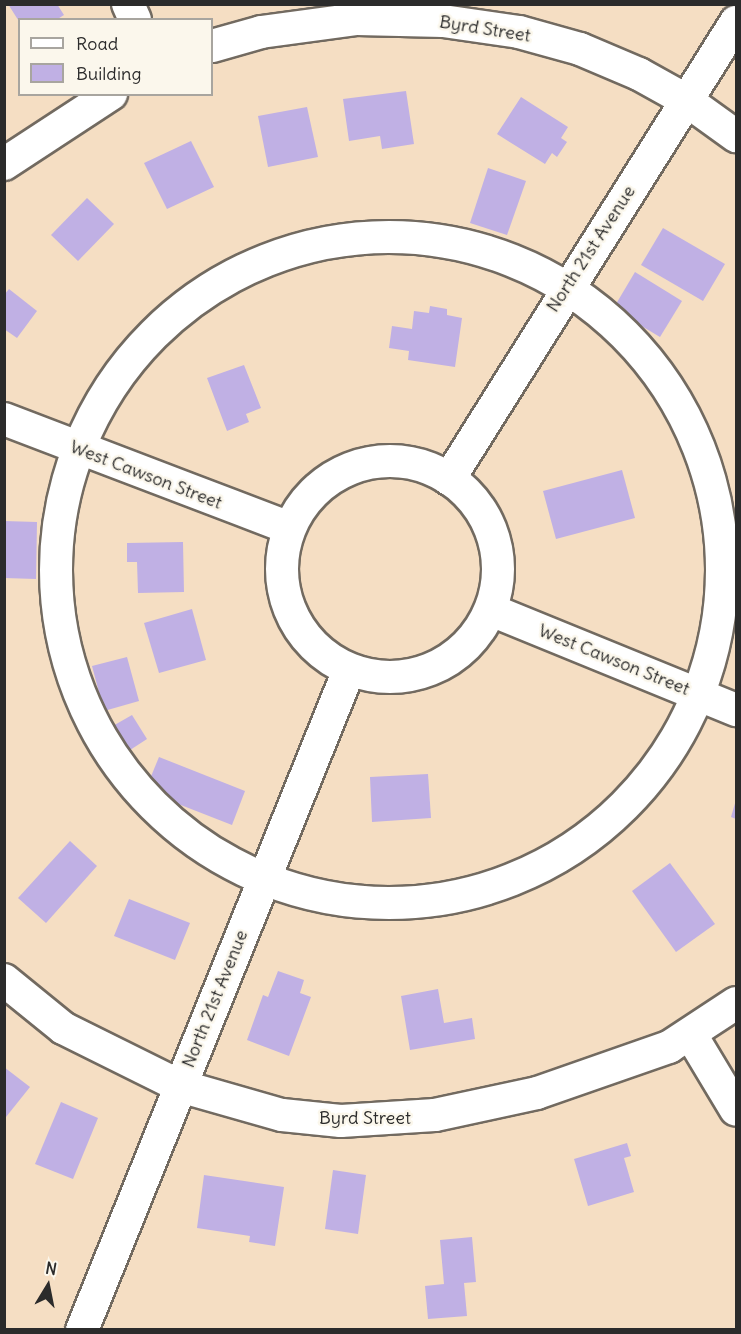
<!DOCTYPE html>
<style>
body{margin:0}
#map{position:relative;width:741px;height:1334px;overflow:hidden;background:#f5dec3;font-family:Delius,sans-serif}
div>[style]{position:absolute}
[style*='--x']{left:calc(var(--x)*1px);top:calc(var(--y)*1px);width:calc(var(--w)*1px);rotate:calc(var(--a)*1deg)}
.building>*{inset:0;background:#c0b0e4}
.roads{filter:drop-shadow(2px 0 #726a60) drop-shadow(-2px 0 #726a60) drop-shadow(0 2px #726a60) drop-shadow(0 -2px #726a60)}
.minor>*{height:32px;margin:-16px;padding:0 16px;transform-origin:16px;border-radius:16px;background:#fff}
.minor>.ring{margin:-16px;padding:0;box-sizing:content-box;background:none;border:32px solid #fff;border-radius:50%}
span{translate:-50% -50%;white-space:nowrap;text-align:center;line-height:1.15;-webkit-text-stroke:5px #fbf7ec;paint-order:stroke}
.street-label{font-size:18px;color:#2b2b2b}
.frame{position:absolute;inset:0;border:6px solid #2b2b2b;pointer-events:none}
.legend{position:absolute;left:18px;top:18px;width:195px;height:78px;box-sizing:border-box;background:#fbf7ec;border:2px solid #a8a59f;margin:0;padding:8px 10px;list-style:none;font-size:18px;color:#2b2b2b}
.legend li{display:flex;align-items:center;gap:12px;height:30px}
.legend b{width:30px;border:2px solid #a8a59f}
.north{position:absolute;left:18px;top:1256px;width:60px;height:60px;-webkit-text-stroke:4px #fbf7ec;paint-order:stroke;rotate:10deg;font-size:16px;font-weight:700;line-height:24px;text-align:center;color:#2b2b2b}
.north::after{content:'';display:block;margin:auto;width:21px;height:27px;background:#2b2b2b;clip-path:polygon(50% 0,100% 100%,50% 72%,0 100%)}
</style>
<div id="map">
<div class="building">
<div style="clip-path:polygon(8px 4px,57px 4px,64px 15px,56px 20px,20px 20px,20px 23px)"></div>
<div style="clip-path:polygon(406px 91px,414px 144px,382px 149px,380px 136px,349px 141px,343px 99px)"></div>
<div style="clip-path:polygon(521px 97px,568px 127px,561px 138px,567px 142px,557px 157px,552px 153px,545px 164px,497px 134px)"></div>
<div style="clip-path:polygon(307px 107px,318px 157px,268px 167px,258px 116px)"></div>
<div style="clip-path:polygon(191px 141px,214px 187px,167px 209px,144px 163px)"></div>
<div style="clip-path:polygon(488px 168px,526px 181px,507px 235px,470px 223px)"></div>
<div style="clip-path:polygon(87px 198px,114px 224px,78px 261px,51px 235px)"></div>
<div style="clip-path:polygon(663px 228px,725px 264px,703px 301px,641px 265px)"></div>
<div style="clip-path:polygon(635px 272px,682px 301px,660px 337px,613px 309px)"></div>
<div style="clip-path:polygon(9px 289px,37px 311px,17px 338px,4px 329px,4px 295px)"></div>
<div style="clip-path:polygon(430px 306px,447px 309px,447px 315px,462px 318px,455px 367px,408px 360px,409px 351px,389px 348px,392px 326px,412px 329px,414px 311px,429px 313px)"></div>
<div style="clip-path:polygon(244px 365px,261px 408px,246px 414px,249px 422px,227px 431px,207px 378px)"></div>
<div style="clip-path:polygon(622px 470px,635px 518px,556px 539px,543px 491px)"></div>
<div style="clip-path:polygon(4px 521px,37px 522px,36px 579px,4px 578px)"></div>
<div style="clip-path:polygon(183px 542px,184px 592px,138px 593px,137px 562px,127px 562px,127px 543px)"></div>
<div style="clip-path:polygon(192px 609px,206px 660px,159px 673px,144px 623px)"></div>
<div style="clip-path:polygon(127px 657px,139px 701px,104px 711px,92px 666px)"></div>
<div style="clip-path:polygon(132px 715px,147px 739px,127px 752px,111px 727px)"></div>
<div style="clip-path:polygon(159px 757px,245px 791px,232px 825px,145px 791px)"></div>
<div style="clip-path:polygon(428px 774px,431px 818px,372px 822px,370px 777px)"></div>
<div style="clip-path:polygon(736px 800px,736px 819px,731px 817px)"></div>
<div style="clip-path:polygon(70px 841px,97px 866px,46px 923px,18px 898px)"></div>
<div style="clip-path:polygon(670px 863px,715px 924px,676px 952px,632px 891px)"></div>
<div style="clip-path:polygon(129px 899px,190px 923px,175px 960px,114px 936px)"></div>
<div style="clip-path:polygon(278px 971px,304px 980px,300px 993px,311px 997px,289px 1056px,247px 1040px,263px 995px,268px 997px)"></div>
<div style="clip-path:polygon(438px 989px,444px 1023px,472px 1018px,475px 1039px,410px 1050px,401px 996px)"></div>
<div style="clip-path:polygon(4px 1067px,30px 1087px,6px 1117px,4px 1116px)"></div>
<div style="clip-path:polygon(61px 1102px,98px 1118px,73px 1179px,35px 1164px)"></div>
<div style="clip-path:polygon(627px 1143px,631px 1156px,624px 1158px,634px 1192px,588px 1206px,574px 1159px)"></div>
<div style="clip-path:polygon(333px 1170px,366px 1175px,358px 1234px,325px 1229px)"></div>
<div style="clip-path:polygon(204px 1175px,284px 1187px,275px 1246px,249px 1242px,250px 1236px,197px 1228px)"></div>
<div style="clip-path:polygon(472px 1237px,476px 1282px,464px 1283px,467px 1316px,428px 1319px,425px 1286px,444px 1284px,440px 1240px)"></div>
</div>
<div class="roads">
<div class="minor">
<div style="--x:128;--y:4;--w:17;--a:66"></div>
<div style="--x:212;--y:46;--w:51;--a:-15.9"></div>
<div style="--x:261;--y:32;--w:97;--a:-7.7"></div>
<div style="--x:357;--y:19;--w:86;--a:1.3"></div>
<div style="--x:443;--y:21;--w:77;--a:8.2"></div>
<div style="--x:519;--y:32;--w:63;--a:15.6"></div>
<div style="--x:580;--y:49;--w:64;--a:23"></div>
<div style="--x:639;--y:74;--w:54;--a:29"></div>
<div style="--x:686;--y:100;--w:62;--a:35.8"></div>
<div style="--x:4;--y:164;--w:128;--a:-33.2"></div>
<div class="ring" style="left:56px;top:237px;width:634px;height:634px"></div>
<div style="--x:4;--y:419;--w:305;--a:20.9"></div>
<div class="ring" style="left:282px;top:461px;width:184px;height:184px"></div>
<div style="--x:449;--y:479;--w:540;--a:-57.87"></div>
<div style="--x:491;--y:610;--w:265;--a:22.2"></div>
<div style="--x:4;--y:980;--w:76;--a:39.1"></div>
<div style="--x:63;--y:1028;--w:131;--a:26.4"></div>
<div style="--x:180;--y:1086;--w:106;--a:15.9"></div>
<div style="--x:282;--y:1115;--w:59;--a:5.8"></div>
<div style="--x:341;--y:1121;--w:94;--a:-3.7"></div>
<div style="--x:435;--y:1115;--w:104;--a:-12.2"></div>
<div style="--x:537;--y:1093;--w:140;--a:-19.2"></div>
<div style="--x:669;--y:1047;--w:80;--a:-33.3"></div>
<div style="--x:691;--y:1035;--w:87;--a:59"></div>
<div style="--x:82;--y:1330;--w:712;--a:-67.97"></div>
</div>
</div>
<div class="street-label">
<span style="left:485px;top:29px;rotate:9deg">Byrd Street</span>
<span style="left:591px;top:249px;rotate:-57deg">North 21st Avenue</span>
<span style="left:146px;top:475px;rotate:21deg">West Cawson Street</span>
<span style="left:614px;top:660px;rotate:22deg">West Cawson Street</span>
<span style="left:215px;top:999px;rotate:-68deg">North 21st Avenue</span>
<span style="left:365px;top:1118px">Byrd Street</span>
</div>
<div class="frame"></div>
<ul class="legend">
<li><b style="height:8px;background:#fff"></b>Road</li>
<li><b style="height:16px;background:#c0b0e4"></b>Building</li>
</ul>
<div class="north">N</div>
</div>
